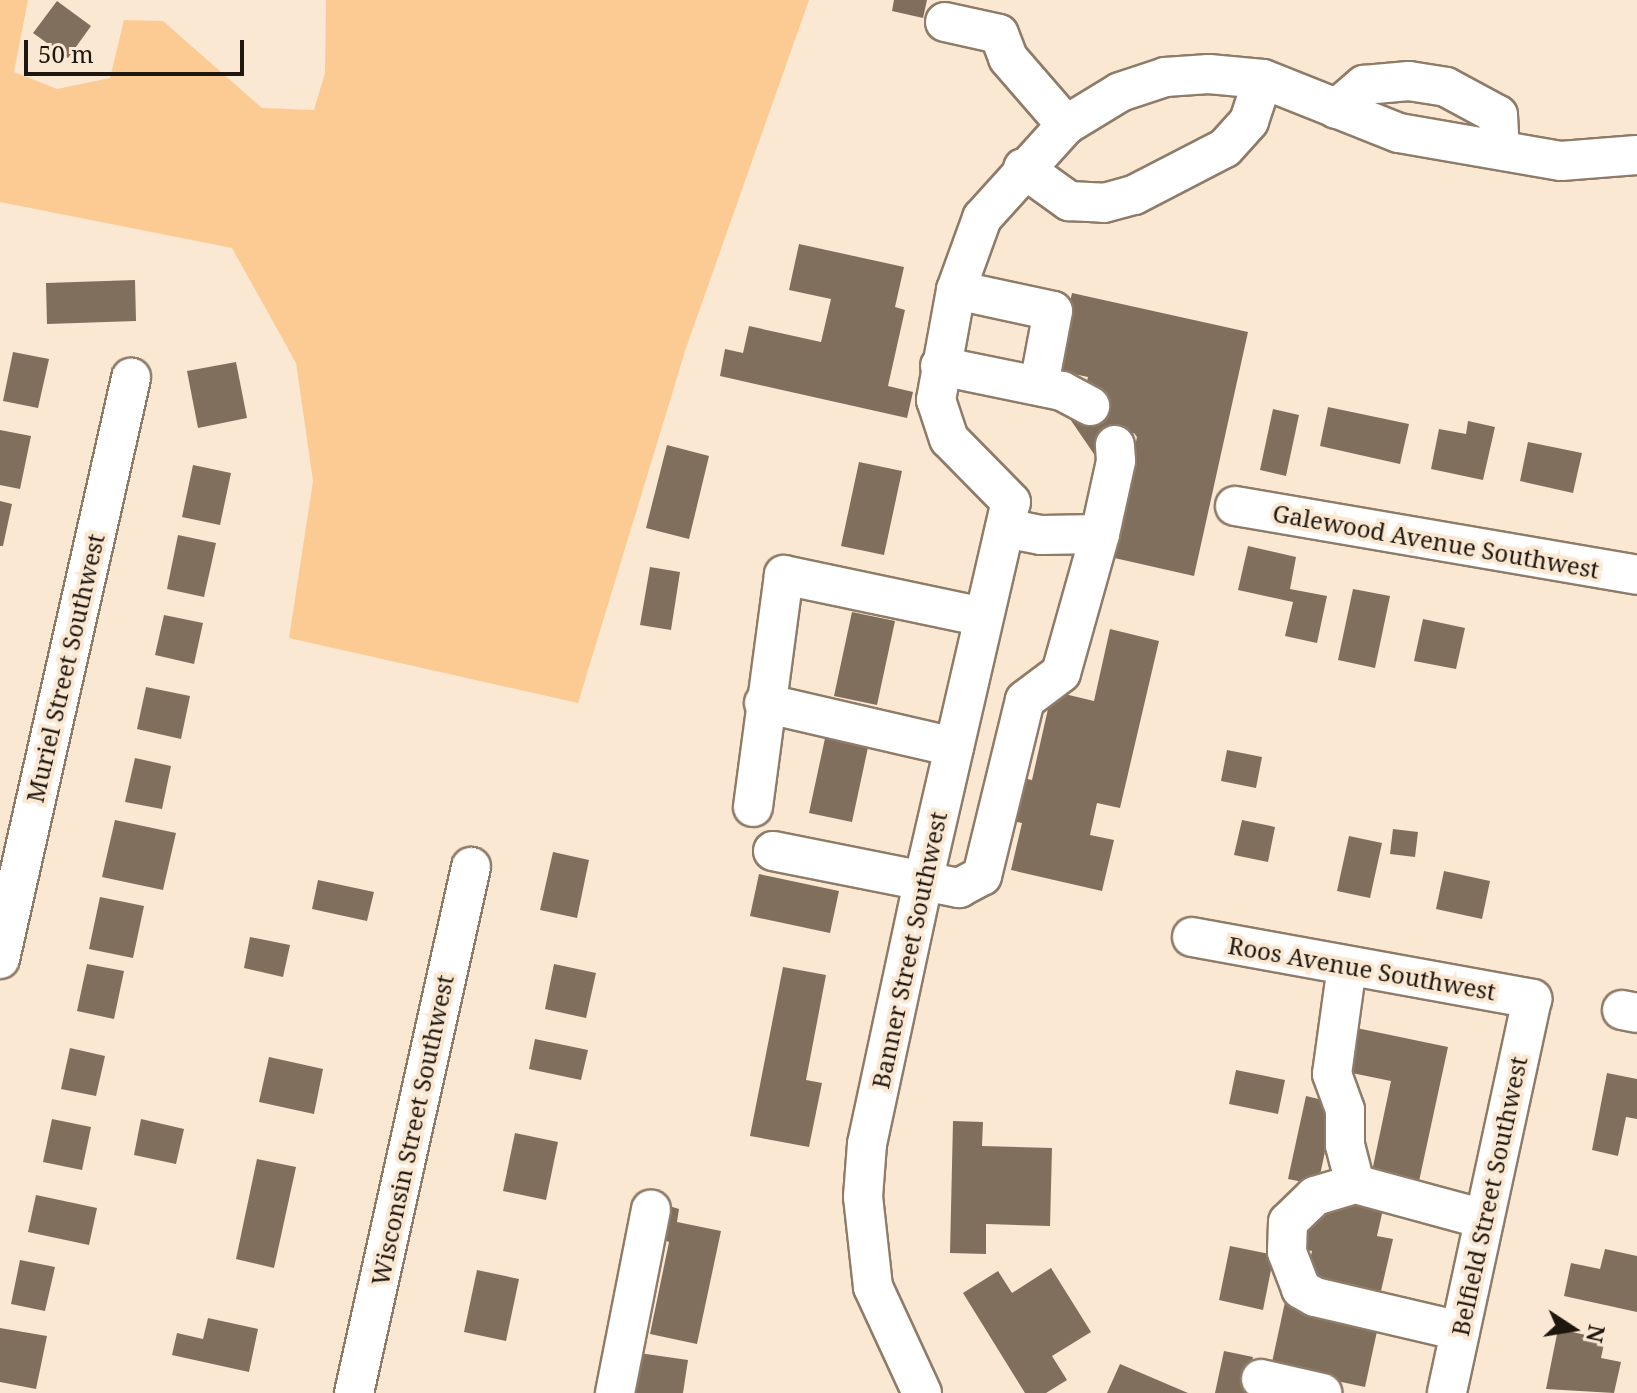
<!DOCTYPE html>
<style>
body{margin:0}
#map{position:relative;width:1637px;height:1393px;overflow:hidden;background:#fbe8d3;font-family:"Noto Serif",serif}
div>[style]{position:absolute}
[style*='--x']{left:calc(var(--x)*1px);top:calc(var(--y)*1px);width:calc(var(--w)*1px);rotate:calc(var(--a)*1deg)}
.green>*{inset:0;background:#fbcb93}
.building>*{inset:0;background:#806f5c}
.roads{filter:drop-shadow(2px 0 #8e7c69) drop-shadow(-2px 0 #8e7c69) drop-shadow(0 2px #8e7c69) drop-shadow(0 -2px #8e7c69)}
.minor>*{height:38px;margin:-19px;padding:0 19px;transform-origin:19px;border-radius:19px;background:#fff}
span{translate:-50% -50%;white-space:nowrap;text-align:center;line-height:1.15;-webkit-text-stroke:8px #fbe8d3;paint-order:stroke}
.street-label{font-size:24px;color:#1d170f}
.north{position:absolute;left:1533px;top:1289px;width:80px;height:80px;-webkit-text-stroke:6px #fbe8d3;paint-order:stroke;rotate:102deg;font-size:22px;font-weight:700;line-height:32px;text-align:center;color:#1d170f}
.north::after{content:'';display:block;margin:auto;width:28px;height:36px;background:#1d170f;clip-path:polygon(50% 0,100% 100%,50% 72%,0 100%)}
.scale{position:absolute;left:24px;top:40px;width:220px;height:36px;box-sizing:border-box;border:4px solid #1d170f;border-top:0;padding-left:10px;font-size:24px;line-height:28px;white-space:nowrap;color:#1d170f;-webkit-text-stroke:6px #fbe8d3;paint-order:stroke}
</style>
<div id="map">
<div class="green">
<div style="clip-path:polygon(0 0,28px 0,14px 72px,57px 89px,110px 78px,124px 20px,163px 21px,262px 108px,314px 110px,325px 73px,326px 0,809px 0,686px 348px,578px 703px,289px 638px,313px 481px,296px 363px,232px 248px,0 202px)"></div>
</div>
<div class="building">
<div style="clip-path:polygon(894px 0,927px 0,923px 18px,892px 11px)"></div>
<div style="clip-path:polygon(57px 1px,91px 26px,68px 58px,33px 33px)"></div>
<div style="clip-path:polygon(799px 244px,904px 267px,895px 307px,905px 310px,888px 386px,913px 392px,907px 418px,720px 376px,725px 349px,743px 353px,749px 326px,821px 342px,831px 299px,789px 290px)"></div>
<div style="clip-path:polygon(135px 280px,136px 321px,47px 324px,46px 283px)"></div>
<div style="clip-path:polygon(1072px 293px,1248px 332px,1194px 576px,1110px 557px,1137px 437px,1134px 433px,1096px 457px,1070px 419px,1108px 393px,1086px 385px,1088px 377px,1055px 370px)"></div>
<div style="clip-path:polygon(13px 352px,49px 359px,38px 408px,3px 401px)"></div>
<div style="clip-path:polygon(236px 362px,247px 418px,198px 428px,187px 371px)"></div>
<div style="clip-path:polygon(1328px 407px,1409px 424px,1400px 464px,1320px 446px)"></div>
<div style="clip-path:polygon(1273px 409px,1299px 415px,1286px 476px,1260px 470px)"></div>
<div style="clip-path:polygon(1468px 421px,1495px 427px,1483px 480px,1431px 469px,1439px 429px,1466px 434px)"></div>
<div style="clip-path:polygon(0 430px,31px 436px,20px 489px,0 485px)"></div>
<div style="clip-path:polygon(1528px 442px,1582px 453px,1573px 493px,1520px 481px)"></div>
<div style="clip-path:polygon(667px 445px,709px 456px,689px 539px,646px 528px)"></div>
<div style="clip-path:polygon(859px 462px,902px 471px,884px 555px,841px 546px)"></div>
<div style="clip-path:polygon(193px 465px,231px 473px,220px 525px,182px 517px)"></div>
<div style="clip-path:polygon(0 501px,12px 504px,3px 546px,0 546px)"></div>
<div style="clip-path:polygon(178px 535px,216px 543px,204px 597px,167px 589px)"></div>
<div style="clip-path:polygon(1248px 546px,1296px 557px,1290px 589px,1327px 596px,1317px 643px,1285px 636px,1293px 602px,1238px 590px)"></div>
<div style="clip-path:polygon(650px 567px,680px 572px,671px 630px,640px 625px)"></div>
<div style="clip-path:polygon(1353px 589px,1390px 596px,1375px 668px,1338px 660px)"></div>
<div style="clip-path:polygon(852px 612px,895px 621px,877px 705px,834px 696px)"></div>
<div style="clip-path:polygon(164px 615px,203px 623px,194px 664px,155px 655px)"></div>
<div style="clip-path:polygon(1423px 619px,1465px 628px,1456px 669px,1414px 661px)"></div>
<div style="clip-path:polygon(1110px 629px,1159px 641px,1120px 808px,1097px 803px,1090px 835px,1114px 840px,1102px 891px,1011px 870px,1022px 823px,980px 814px,990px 771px,1032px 780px,1052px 691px,1094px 701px)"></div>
<div style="clip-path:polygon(146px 687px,190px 696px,181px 739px,137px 729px)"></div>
<div style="clip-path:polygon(827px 729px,870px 738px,852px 822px,809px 813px)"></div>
<div style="clip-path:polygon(1227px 750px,1262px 757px,1256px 788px,1221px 781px)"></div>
<div style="clip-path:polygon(135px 758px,171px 766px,162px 809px,125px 802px)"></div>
<div style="clip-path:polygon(115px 820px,176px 833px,163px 890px,102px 877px)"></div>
<div style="clip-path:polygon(1242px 820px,1275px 827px,1268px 862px,1234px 855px)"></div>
<div style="clip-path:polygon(1393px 829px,1418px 832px,1415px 857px,1390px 854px)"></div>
<div style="clip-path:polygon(1349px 836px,1382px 843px,1370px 898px,1337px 891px)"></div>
<div style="clip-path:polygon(553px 852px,589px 860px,577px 918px,540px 910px)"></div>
<div style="clip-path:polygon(1444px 871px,1490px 881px,1482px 919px,1436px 909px)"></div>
<div style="clip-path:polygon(759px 874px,839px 891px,830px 933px,750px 916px)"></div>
<div style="clip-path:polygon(318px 880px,374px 892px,367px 921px,312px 909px)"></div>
<div style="clip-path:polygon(100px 897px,144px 906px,133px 958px,89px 949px)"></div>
<div style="clip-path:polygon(250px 937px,290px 945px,283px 977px,244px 968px)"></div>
<div style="clip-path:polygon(87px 964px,124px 971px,114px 1019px,77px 1011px)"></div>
<div style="clip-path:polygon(554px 964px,596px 973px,586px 1018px,545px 1009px)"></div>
<div style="clip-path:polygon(783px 967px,826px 975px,806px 1080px,822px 1083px,809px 1147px,750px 1136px)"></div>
<div style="clip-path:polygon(1347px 1026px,1448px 1047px,1418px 1186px,1371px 1176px,1391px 1081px,1337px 1070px)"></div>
<div style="clip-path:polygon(535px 1039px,588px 1050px,581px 1080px,529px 1069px)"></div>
<div style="clip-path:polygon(70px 1048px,105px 1056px,96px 1096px,61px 1089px)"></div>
<div style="clip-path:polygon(269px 1057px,323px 1069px,314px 1114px,259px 1102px)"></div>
<div style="clip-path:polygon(1236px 1070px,1285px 1080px,1278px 1114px,1229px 1104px)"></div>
<div style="clip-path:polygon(1607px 1073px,1637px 1079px,1637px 1119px,1626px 1117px,1618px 1156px,1592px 1150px)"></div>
<div style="clip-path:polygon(1306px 1096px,1335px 1103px,1318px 1185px,1288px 1179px)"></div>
<div style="clip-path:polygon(52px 1119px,91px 1127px,82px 1170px,43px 1162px)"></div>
<div style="clip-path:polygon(141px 1119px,184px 1129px,176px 1164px,134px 1155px)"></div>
<div style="clip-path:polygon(953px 1121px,983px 1122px,982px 1146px,1052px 1148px,1050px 1226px,986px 1224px,986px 1254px,950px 1253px)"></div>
<div style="clip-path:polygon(515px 1133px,558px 1142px,546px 1200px,503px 1191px)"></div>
<div style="clip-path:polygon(257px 1159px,296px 1167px,274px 1268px,236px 1259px)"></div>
<div style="clip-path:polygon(36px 1195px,97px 1208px,89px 1245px,28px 1232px)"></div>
<div style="clip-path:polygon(1335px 1198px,1383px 1209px,1377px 1236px,1393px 1239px,1381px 1291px,1307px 1274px,1312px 1251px,1294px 1247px,1309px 1210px)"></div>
<div style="clip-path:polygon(666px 1205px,679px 1209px,677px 1222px,721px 1231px,697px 1344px,650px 1334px,669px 1242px,657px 1237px)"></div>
<div style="clip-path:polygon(1230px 1246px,1274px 1255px,1263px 1310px,1219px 1300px)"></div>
<div style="clip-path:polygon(1605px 1249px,1637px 1256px,1637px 1312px,1564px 1296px,1571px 1263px,1600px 1269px)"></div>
<div style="clip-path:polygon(20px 1260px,55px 1267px,45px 1311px,11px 1304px)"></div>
<div style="clip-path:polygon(1051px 1268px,1091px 1332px,1052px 1356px,1067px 1380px,1046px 1393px,1025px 1393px,963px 1293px,998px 1271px,1012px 1293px)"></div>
<div style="clip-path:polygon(477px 1270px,519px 1279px,506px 1341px,464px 1332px)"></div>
<div style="clip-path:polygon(1285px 1302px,1379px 1322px,1365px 1387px,1271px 1367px)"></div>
<div style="clip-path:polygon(208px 1318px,258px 1329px,249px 1372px,172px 1355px,177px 1333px,203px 1339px)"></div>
<div style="clip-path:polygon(0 1328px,47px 1336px,36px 1389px,0 1382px)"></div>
<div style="clip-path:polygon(1558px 1329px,1605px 1339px,1601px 1358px,1621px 1362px,1614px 1393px,1546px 1389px)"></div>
<div style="clip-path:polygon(1224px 1351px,1253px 1357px,1245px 1393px,1215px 1393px)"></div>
<div style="clip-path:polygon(639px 1353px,688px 1360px,683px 1393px,633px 1393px)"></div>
<div style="clip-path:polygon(1120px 1364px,1188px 1393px,1107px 1393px)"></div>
</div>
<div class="roads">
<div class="minor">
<div style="--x:945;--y:22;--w:55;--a:12.5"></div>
<div style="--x:999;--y:34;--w:26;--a:69"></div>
<div style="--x:1008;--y:58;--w:89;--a:49.1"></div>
<div style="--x:1336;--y:109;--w:37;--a:-41"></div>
<div style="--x:1364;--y:85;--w:45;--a:-5.1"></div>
<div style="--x:1409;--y:81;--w:37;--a:9"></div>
<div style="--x:1446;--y:87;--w:59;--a:28.3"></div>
<div style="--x:1498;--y:115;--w:35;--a:87"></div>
<div style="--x:1023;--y:168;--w:57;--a:35.7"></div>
<div style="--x:1069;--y:201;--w:35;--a:3"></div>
<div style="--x:1104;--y:203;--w:31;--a:-15"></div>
<div style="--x:1134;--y:195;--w:102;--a:-27.3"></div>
<div style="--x:1225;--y:148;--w:36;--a:-48"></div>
<div style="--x:1249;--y:121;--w:44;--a:-71.6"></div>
<div style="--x:956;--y:290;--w:99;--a:12.2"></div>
<div style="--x:1053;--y:311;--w:75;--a:100.7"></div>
<div style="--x:940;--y:366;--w:125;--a:11.6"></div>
<div style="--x:1062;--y:391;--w:32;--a:28"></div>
<div style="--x:1235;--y:506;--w:408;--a:9.7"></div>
<div style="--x:1005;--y:528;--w:37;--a:11"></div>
<div style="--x:1041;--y:535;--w:59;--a:-1"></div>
<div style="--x:764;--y:703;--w:195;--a:13"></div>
<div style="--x:753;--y:807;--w:234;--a:-82.4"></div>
<div style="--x:784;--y:575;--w:203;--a:11.9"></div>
<div style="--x:773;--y:851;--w:190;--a:11.3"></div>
<div style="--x:959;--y:888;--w:26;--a:-28"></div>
<div style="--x:982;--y:876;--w:181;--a:-76.3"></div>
<div style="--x:1025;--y:700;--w:45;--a:-36.9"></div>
<div style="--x:1061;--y:673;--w:144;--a:-74.3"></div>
<div style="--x:1100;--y:534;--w:75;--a:-77.6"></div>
<div style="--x:1116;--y:461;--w:16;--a:-94"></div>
<div style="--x:1192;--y:937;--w:346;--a:10.3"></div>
<div style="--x:1532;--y:999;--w:403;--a:102.2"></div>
<div style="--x:0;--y:959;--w:596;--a:-77.29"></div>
<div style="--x:1347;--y:966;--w:109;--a:97.9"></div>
<div style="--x:1332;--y:1074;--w:38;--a:70"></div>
<div style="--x:1345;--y:1110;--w:35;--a:90"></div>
<div style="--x:1345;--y:1145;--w:40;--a:75.6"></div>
<div style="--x:1355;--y:1184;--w:134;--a:15.2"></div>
<div style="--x:1622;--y:1010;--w:15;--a:11"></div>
<div style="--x:1355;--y:1184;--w:42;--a:163.3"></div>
<div style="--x:1315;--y:1196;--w:37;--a:136"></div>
<div style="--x:1288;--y:1222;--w:30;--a:92"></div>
<div style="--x:1287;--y:1252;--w:40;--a:69"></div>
<div style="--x:1301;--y:1289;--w:16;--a:30"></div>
<div style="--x:1315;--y:1297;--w:149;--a:13.2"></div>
<div style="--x:1261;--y:1379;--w:63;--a:12.9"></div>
<div style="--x:354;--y:1393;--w:539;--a:-77.46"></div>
<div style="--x:615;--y:1393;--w:187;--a:-78.9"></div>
<div style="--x:922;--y:1393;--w:117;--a:-114.8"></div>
<div style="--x:873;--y:1287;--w:91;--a:-96.3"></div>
<div style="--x:863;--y:1197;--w:53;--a:-85.7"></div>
<div style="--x:867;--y:1144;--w:268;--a:-77.9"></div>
<div style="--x:923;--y:882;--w:390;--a:-77"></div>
<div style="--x:1011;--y:502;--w:88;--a:-134.5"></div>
<div style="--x:949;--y:439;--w:41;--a:-108.4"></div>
<div style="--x:936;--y:400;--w:112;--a:-79.7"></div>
<div style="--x:956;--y:290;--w:77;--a:-70.1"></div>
<div style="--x:982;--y:218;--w:125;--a:-47.9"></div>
<div style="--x:1066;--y:125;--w:63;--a:-31.4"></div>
<div style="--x:1120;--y:92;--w:47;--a:-18.4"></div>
<div style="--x:1165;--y:77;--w:44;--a:-3.9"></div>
<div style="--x:1209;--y:74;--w:54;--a:5.3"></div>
<div style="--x:1263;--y:79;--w:146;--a:21.7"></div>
<div style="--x:1399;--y:133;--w:164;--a:9.8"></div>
<div style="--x:1561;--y:161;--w:76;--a:-4.5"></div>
</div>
</div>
<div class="street-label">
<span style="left:1436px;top:541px;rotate:10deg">Galewood Avenue Southwest</span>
<span style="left:65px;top:668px;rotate:-77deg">Muriel Street Southwest</span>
<span style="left:909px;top:950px;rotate:-78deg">Banner Street Southwest</span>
<span style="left:1362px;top:968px;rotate:10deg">Roos Avenue Southwest</span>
<span style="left:412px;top:1130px;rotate:-78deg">Wisconsin Street Southwest</span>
<span style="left:1489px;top:1196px;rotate:-78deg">Belfield Street Southwest</span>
</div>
<div class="north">N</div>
<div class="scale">50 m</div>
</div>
